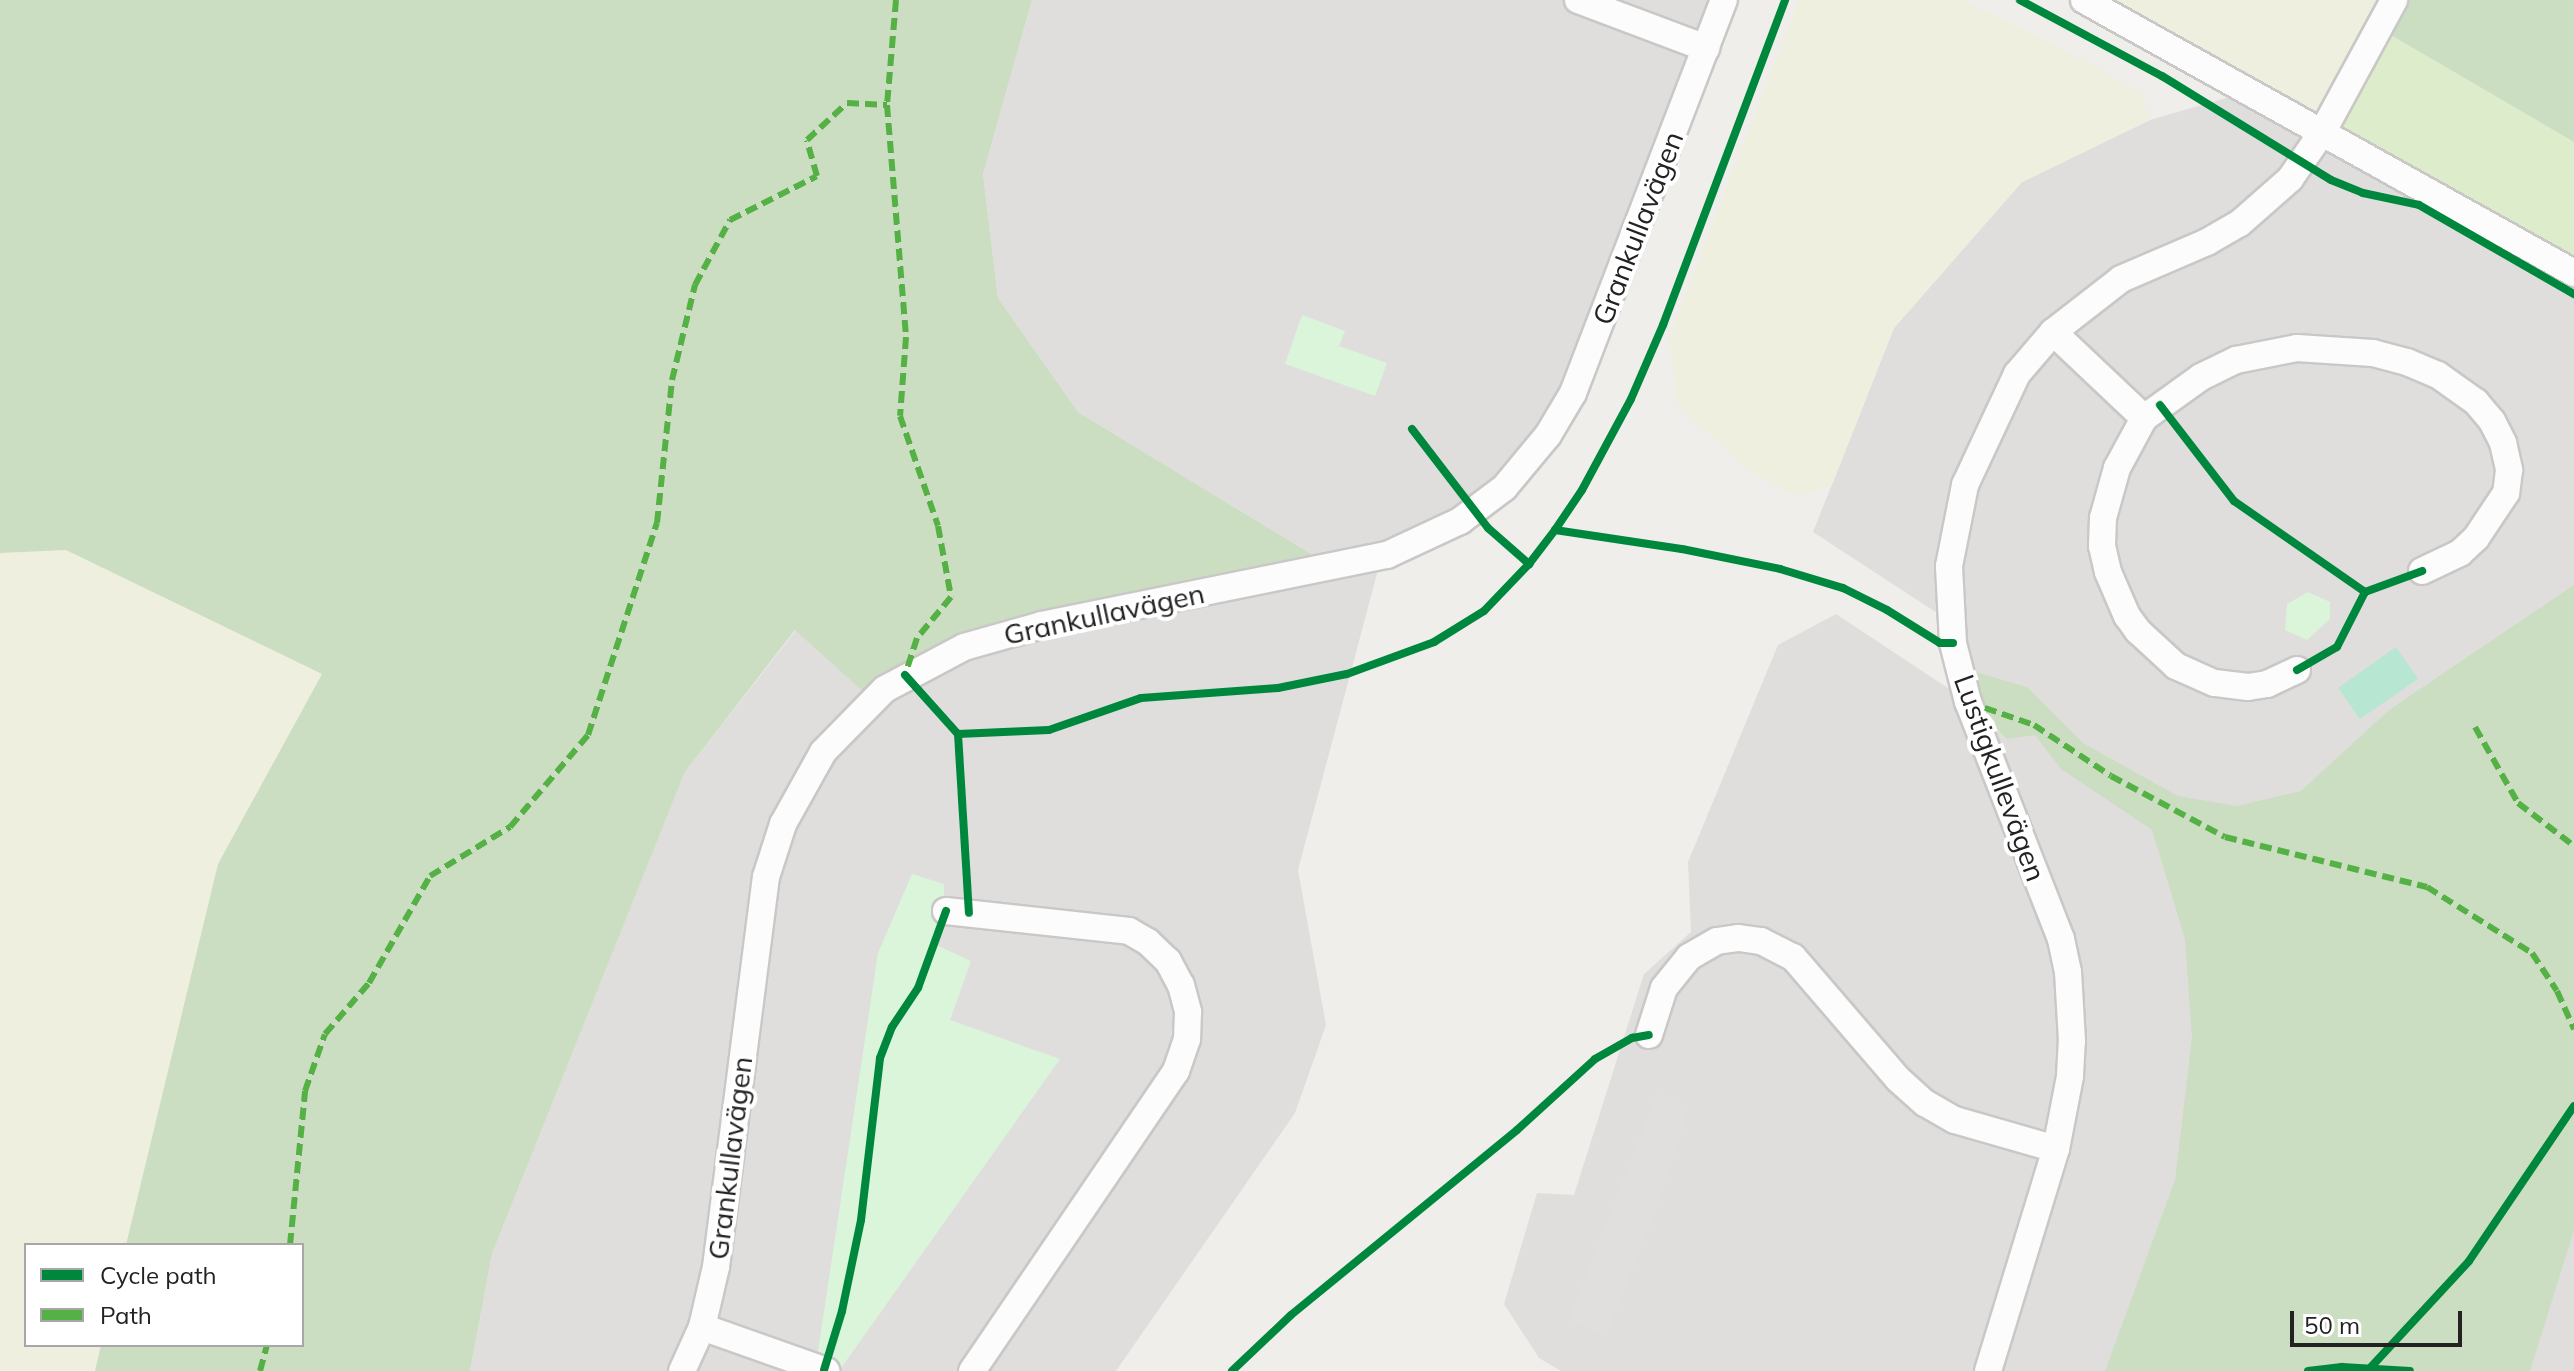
<!DOCTYPE html>
<meta charset="utf-8">
<style>
body{margin:0}
#map{position:relative;width:2574px;height:1371px;overflow:hidden;background:#f0eeeb;font-family:Mulish,sans-serif}
div>[style]{position:absolute}
[style*='--x']{left:calc(var(--x)*1px);top:calc(var(--y)*1px);width:calc(var(--w)*1px);rotate:calc(var(--a)*1deg)}
.residential>*{inset:0;background:#dfdedc}
.farmland>*{inset:0;background:#efefdf}
.grass>*{inset:0;background:#ddeccb}
.forest>*{inset:0;background:#cbdec1}
.park>*{inset:0;background:#daf5da}
.pitch>*{inset:0;background:#b7e6d2}
.parking>*{inset:0;background:#e0dfde}
.roads{filter:drop-shadow(2px 0 #c9c8c7) drop-shadow(-2px 0 #c9c8c7) drop-shadow(0 2px #c9c8c7) drop-shadow(0 -2px #c9c8c7)}
.street>*{height:26px;margin:-13px;padding:0 13px;transform-origin:13px;border-radius:13px;background:#fdfcfc}
.quiet>*{height:6px;margin-top:-3px;transform-origin:0;background:repeating-linear-gradient(90deg,#55b145 0 12px,transparent 0 18px)}
.cycleway>*{height:8px;margin:-4px;padding:0 4px;transform-origin:4px;border-radius:4px;background:#00873e}
span{translate:-50% -50%;white-space:nowrap;text-align:center;line-height:1.15;-webkit-text-stroke:8px #fff;paint-order:stroke}
.street-label{font-size:28px;color:#222}
.legend{position:absolute;left:24px;top:1243px;width:280px;height:104px;box-sizing:border-box;background:#fff;border:2px solid #a7a7a7;margin:0;padding:10px 14px;list-style:none;font-size:24px;color:#222}
.legend li{display:flex;align-items:center;gap:16px;height:40px}
.legend b{width:40px;border:2px solid #a7a7a7}
.scale{position:absolute;left:2290px;top:1311px;width:172px;height:36px;box-sizing:border-box;border:4px solid #222;border-top:0;padding-left:10px;font-size:24px;line-height:28px;white-space:nowrap;color:#222;-webkit-text-stroke:6px #fff;paint-order:stroke}
</style>
<div id="map">
<div class="residential">
<div style="clip-path:polygon(1032px 0,1720px 0,1574px 392px,1465px 519px,1378px 570px,1298px 870px,1326px 1025px,1295px 1113px,1116px 1371px,470px 1371px,492px 1254px,685px 772px,796px 630px,970px 655px,1163px 605px,1340px 572px,1078px 412px,998px 298px,983px 174px)"></div>
<div style="clip-path:polygon(2250px 91px,2574px 282px,2574px 1371px,1561px 1371px,1539px 1358px,1504px 1304px,1537px 1193px,1574px 1195px,1644px 974px,1691px 932px,1688px 862px,1778px 645px,1836px 614px,1969px 702px,1954px 624px,1813px 532px,1894px 328px,2022px 182px,2150px 120px)"></div>
</div>
<div class="farmland">
<div style="clip-path:polygon(1799px 0,1961px 0,2022px 28px,2141px 92px,2150px 120px,2022px 182px,1894px 328px,1832px 485px,1795px 496px,1745px 467px,1677px 404px,1669px 337px)"></div>
<div style="clip-path:polygon(2085px 0,2387px 0,2323px 130px)"></div>
<div style="clip-path:polygon(66px 550px,322px 673px,218px 864px,126px 1245px,26px 1245px,26px 1345px,101px 1345px,95px 1371px,0 1371px,0 553px)"></div>
</div>
<div class="grass">
<div style="clip-path:polygon(2377px 27px,2574px 142px,2574px 285px,2323px 130px)"></div>
</div>
<div class="forest">
<div style="clip-path:polygon(0 0,1032px 0,983px 174px,998px 298px,1078px 412px,1342px 573px,1163px 605px,970px 655px,876px 703px,795px 630px,685px 772px,492px 1254px,470px 1371px,95px 1371px,101px 1345px,302px 1345px,302px 1245px,126px 1245px,218px 864px,322px 674px,66px 550px,0 553px)"></div>
<div style="clip-path:polygon(2387px 0,2574px 0,2574px 142px,2377px 27px)"></div>
<div style="clip-path:polygon(2574px 585px,2574px 1230px,2530px 1371px,2105px 1371px,2175px 1180px,2192px 1038px,2185px 939px,2152px 830px,2061px 769px,2035px 735px,2007px 739px,1971px 703px,1958px 667px,2027px 687px,2083px 743px,2178px 796px,2237px 806px,2301px 791px,2389px 710px)"></div>
</div>
<div class="park">
<div style="clip-path:polygon(1302px 315px,1345px 331px,1339px 346px,1387px 363px,1375px 396px,1285px 364px)"></div>
<div style="clip-path:polygon(2308px 592px,2330px 602px,2330px 619px,2307px 640px,2285px 630px,2287px 604px)"></div>
<div style="clip-path:polygon(912px 874px,944px 884px,944px 909px,932px 943px,971px 961px,950px 1020px,1060px 1059px,839px 1371px,815px 1371px,878px 953px)"></div>
</div>
<div class="pitch">
<div style="clip-path:polygon(2396px 647px,2418px 679px,2360px 719px,2338px 688px)"></div>
</div>
<div class="parking">
<div style="clip-path:polygon(1658px 1092px,1688px 1109px,1660px 1199px,1606px 1336px,1569px 1320px)"></div>
</div>
<div class="roads">
<div class="street">
<div style="--x:1578;--y:0;--w:137;--a:20.6"></div>
<div style="--x:2084;--y:0;--w:561;--a:29.12"></div>
<div style="--x:2053;--y:332;--w:125;--a:43.4"></div>
<div style="--x:2297;--y:670;--w:33;--a:155"></div>
<div style="--x:2267;--y:684;--w:19;--a:171"></div>
<div style="--x:2248;--y:687;--w:34;--a:-173"></div>
<div style="--x:2214;--y:683;--w:42;--a:-155.9"></div>
<div style="--x:2176;--y:666;--w:52;--a:-137.4"></div>
<div style="--x:2138;--y:631;--w:19;--a:-126"></div>
<div style="--x:2127;--y:616;--w:48;--a:-113.4"></div>
<div style="--x:2108;--y:572;--w:27;--a:-103"></div>
<div style="--x:2102;--y:546;--w:28;--a:-88"></div>
<div style="--x:2103;--y:518;--w:52;--a:-74.4"></div>
<div style="--x:2117;--y:468;--w:57;--a:-61.6"></div>
<div style="--x:2144;--y:418;--w:70;--a:-35.7"></div>
<div style="--x:2201;--y:377;--w:39;--a:-26"></div>
<div style="--x:2236;--y:360;--w:62;--a:-11.1"></div>
<div style="--x:2297;--y:348;--w:76;--a:3.8"></div>
<div style="--x:2373;--y:353;--w:35;--a:15"></div>
<div style="--x:2407;--y:362;--w:34;--a:23"></div>
<div style="--x:2438;--y:375;--w:47;--a:35.4"></div>
<div style="--x:2476;--y:402;--w:25;--a:50"></div>
<div style="--x:2492;--y:421;--w:25;--a:63"></div>
<div style="--x:2503;--y:443;--w:28;--a:77"></div>
<div style="--x:2509;--y:470;--w:23;--a:97"></div>
<div style="--x:2506;--y:493;--w:54;--a:123.7"></div>
<div style="--x:2476;--y:538;--w:22;--a:137"></div>
<div style="--x:2460;--y:553;--w:42;--a:154.7"></div>
<div style="--x:946;--y:911;--w:184;--a:6.2"></div>
<div style="--x:1129;--y:931;--w:22;--a:30"></div>
<div style="--x:1148;--y:942;--w:28;--a:44"></div>
<div style="--x:1168;--y:961;--w:27;--a:62"></div>
<div style="--x:1181;--y:985;--w:28;--a:75"></div>
<div style="--x:1188;--y:1012;--w:27;--a:92"></div>
<div style="--x:1187;--y:1039;--w:34;--a:109"></div>
<div style="--x:1176;--y:1071;--w:363;--a:124.2"></div>
<div style="--x:1649;--y:1035;--w:49;--a:-72.3"></div>
<div style="--x:1664;--y:988;--w:40;--a:-51"></div>
<div style="--x:1689;--y:957;--w:32;--a:-30"></div>
<div style="--x:1717;--y:941;--w:22;--a:-8"></div>
<div style="--x:1739;--y:938;--w:22;--a:8"></div>
<div style="--x:1761;--y:941;--w:36;--a:27"></div>
<div style="--x:1793;--y:957;--w:161;--a:49.3"></div>
<div style="--x:1898;--y:1079;--w:36;--a:42"></div>
<div style="--x:1925;--y:1103;--w:34;--a:30"></div>
<div style="--x:1955;--y:1120;--w:105;--a:16"></div>
<div style="--x:702;--y:1327;--w:132;--a:19.5"></div>
<div style="--x:682;--y:1371;--w:48;--a:-65.6"></div>
<div style="--x:702;--y:1327;--w:62;--a:-76.9"></div>
<div style="--x:716;--y:1267;--w:393;--a:-82.7"></div>
<div style="--x:766;--y:877;--w:56;--a:-72.2"></div>
<div style="--x:783;--y:824;--w:82;--a:-60.9"></div>
<div style="--x:823;--y:752;--w:88;--a:-45.5"></div>
<div style="--x:885;--y:689;--w:89;--a:-28"></div>
<div style="--x:964;--y:647;--w:81;--a:-15.8"></div>
<div style="--x:1042;--y:625;--w:352;--a:-11.5"></div>
<div style="--x:1387;--y:555;--w:81;--a:-25"></div>
<div style="--x:1460;--y:521;--w:55;--a:-36.9"></div>
<div style="--x:1504;--y:488;--w:69;--a:-50.3"></div>
<div style="--x:1548;--y:435;--w:49;--a:-59.2"></div>
<div style="--x:1573;--y:393;--w:421;--a:-69"></div>
<div style="--x:1988;--y:1371;--w:232;--a:-73"></div>
<div style="--x:2056;--y:1149;--w:74;--a:-79.1"></div>
<div style="--x:2070;--y:1076;--w:35;--a:-87"></div>
<div style="--x:2072;--y:1041;--w:69;--a:-93.3"></div>
<div style="--x:2068;--y:972;--w:34;--a:-102"></div>
<div style="--x:2061;--y:939;--w:255;--a:-111.4"></div>
<div style="--x:1968;--y:702;--w:61;--a:-104.3"></div>
<div style="--x:1953;--y:643;--w:77;--a:-93"></div>
<div style="--x:1949;--y:566;--w:83;--a:-78.8"></div>
<div style="--x:1965;--y:485;--w:123;--a:-64.9"></div>
<div style="--x:2017;--y:374;--w:55;--a:-49.4"></div>
<div style="--x:2053;--y:332;--w:86;--a:-37.9"></div>
<div style="--x:2121;--y:279;--w:94;--a:-23.3"></div>
<div style="--x:2207;--y:242;--w:38;--a:-30"></div>
<div style="--x:2240;--y:223;--w:67;--a:-41.3"></div>
<div style="--x:2290;--y:179;--w:58;--a:-55.5"></div>
<div style="--x:2323;--y:131;--w:149;--a:-61.5"></div>
</div>
</div>
<div class="quiet">
<div style="--x:896;--y:0;--w:105;--a:94.9"></div>
<div style="--x:887;--y:105;--w:233;--a:85.3"></div>
<div style="--x:906;--y:337;--w:79;--a:94.3"></div>
<div style="--x:900;--y:416;--w:116;--a:70.9"></div>
<div style="--x:938;--y:526;--w:72;--a:79.6"></div>
<div style="--x:951;--y:597;--w:53;--a:129.7"></div>
<div style="--x:917;--y:638;--w:39;--a:108"></div>
<div style="--x:905;--y:675;--w:6;--a:51"></div>
<div style="--x:1968;--y:702;--w:70;--a:19.2"></div>
<div style="--x:2034;--y:725;--w:92;--a:33.5"></div>
<div style="--x:2111;--y:776;--w:129;--a:28.2"></div>
<div style="--x:2225;--y:837;--w:208;--a:13.9"></div>
<div style="--x:2427;--y:887;--w:124;--a:32.2"></div>
<div style="--x:2532;--y:953;--w:45;--a:56.7"></div>
<div style="--x:2557;--y:991;--w:42;--a:65.9"></div>
<div style="--x:2475;--y:727;--w:87;--a:60.5"></div>
<div style="--x:2518;--y:803;--w:71;--a:37.5"></div>
<div style="--x:290;--y:1245;--w:155;--a:-84.4"></div>
<div style="--x:305;--y:1091;--w:60;--a:-70.7"></div>
<div style="--x:325;--y:1034;--w:67;--a:-49.2"></div>
<div style="--x:369;--y:983;--w:123;--a:-60.3"></div>
<div style="--x:430;--y:876;--w:94;--a:-31.5"></div>
<div style="--x:510;--y:827;--w:121;--a:-49.7"></div>
<div style="--x:588;--y:735;--w:223;--a:-72"></div>
<div style="--x:657;--y:523;--w:144;--a:-84"></div>
<div style="--x:672;--y:380;--w:98;--a:-76.4"></div>
<div style="--x:695;--y:285;--w:74;--a:-61.7"></div>
<div style="--x:730;--y:220;--w:97;--a:-26.8"></div>
<div style="--x:817;--y:176;--w:37;--a:-106"></div>
<div style="--x:807;--y:140;--w:54;--a:-42.8"></div>
<div style="--x:847;--y:103;--w:40;--a:2.9"></div>
<div style="--x:260;--y:1371;--w:27;--a:-75"></div>
</div>
<div class="cycleway">
<div style="--x:2020;--y:0;--w:161;--a:28.2"></div>
<div style="--x:2162;--y:76;--w:198;--a:31.6"></div>
<div style="--x:2331;--y:180;--w:35;--a:22"></div>
<div style="--x:2363;--y:193;--w:57;--a:12.1"></div>
<div style="--x:2419;--y:205;--w:179;--a:29.9"></div>
<div style="--x:2160;--y:405;--w:121;--a:52.4"></div>
<div style="--x:2234;--y:501;--w:160;--a:34.8"></div>
<div style="--x:1412;--y:429;--w:125;--a:52.5"></div>
<div style="--x:1488;--y:528;--w:55;--a:41.3"></div>
<div style="--x:1555;--y:530;--w:128;--a:8.5"></div>
<div style="--x:1682;--y:549;--w:100;--a:11.5"></div>
<div style="--x:1780;--y:569;--w:66;--a:16.8"></div>
<div style="--x:1843;--y:588;--w:49;--a:26.6"></div>
<div style="--x:1887;--y:610;--w:62;--a:31.9"></div>
<div style="--x:1940;--y:643;--w:13;--a:0"></div>
<div style="--x:2297;--y:670;--w:46;--a:-29.9"></div>
<div style="--x:2337;--y:647;--w:62;--a:-63"></div>
<div style="--x:2365;--y:592;--w:61;--a:-20.2"></div>
<div style="--x:905;--y:675;--w:79;--a:48.1"></div>
<div style="--x:958;--y:734;--w:179;--a:86.5"></div>
<div style="--x:958;--y:734;--w:91;--a:-2.5"></div>
<div style="--x:1049;--y:730;--w:97;--a:-19.2"></div>
<div style="--x:1141;--y:698;--w:137;--a:-4.2"></div>
<div style="--x:1278;--y:688;--w:70;--a:-11.5"></div>
<div style="--x:1347;--y:674;--w:93;--a:-20.2"></div>
<div style="--x:1434;--y:642;--w:59;--a:-31.8"></div>
<div style="--x:1484;--y:611;--w:65;--a:-46.2"></div>
<div style="--x:1529;--y:564;--w:43;--a:-52.6"></div>
<div style="--x:1555;--y:530;--w:48;--a:-56"></div>
<div style="--x:1582;--y:490;--w:103;--a:-61.7"></div>
<div style="--x:1631;--y:399;--w:81;--a:-66.6"></div>
<div style="--x:1663;--y:325;--w:347;--a:-69.4"></div>
<div style="--x:2371;--y:1367;--w:144;--a:-47.2"></div>
<div style="--x:2469;--y:1261;--w:187;--a:-55.9"></div>
<div style="--x:824;--y:1370;--w:62;--a:-73"></div>
<div style="--x:842;--y:1311;--w:93;--a:-78.2"></div>
<div style="--x:861;--y:1220;--w:163;--a:-83.3"></div>
<div style="--x:880;--y:1058;--w:33;--a:-69"></div>
<div style="--x:892;--y:1027;--w:47;--a:-56.3"></div>
<div style="--x:918;--y:988;--w:82;--a:-70"></div>
<div style="--x:1232;--y:1371;--w:81;--a:-43.5"></div>
<div style="--x:1291;--y:1315;--w:292;--a:-39.3"></div>
<div style="--x:1517;--y:1130;--w:105;--a:-42.3"></div>
<div style="--x:1595;--y:1059;--w:43;--a:-29.6"></div>
<div style="--x:1632;--y:1038;--w:17;--a:-10"></div>
<div style="--x:2308;--y:1371;--w:34;--a:-7"></div>
<div style="--x:2342;--y:1367;--w:68;--a:3.4"></div>
</div>
<div class="street-label">
<span style="left:1638px;top:228px;rotate:-69deg">Grankullavägen</span>
<span style="left:1104px;top:614px;rotate:-12deg">Grankullavägen</span>
<span style="left:2000px;top:778px;rotate:70deg">Lustigkullevägen</span>
<span style="left:730px;top:1158px;rotate:-83deg">Grankullavägen</span>
</div>
<ul class="legend">
<li><b style="height:10px;background:#00873e"></b>Cycle path</li>
<li><b style="height:10px;background:#55b145"></b>Path</li>
</ul>
<div class="scale">50 m</div>
</div>
